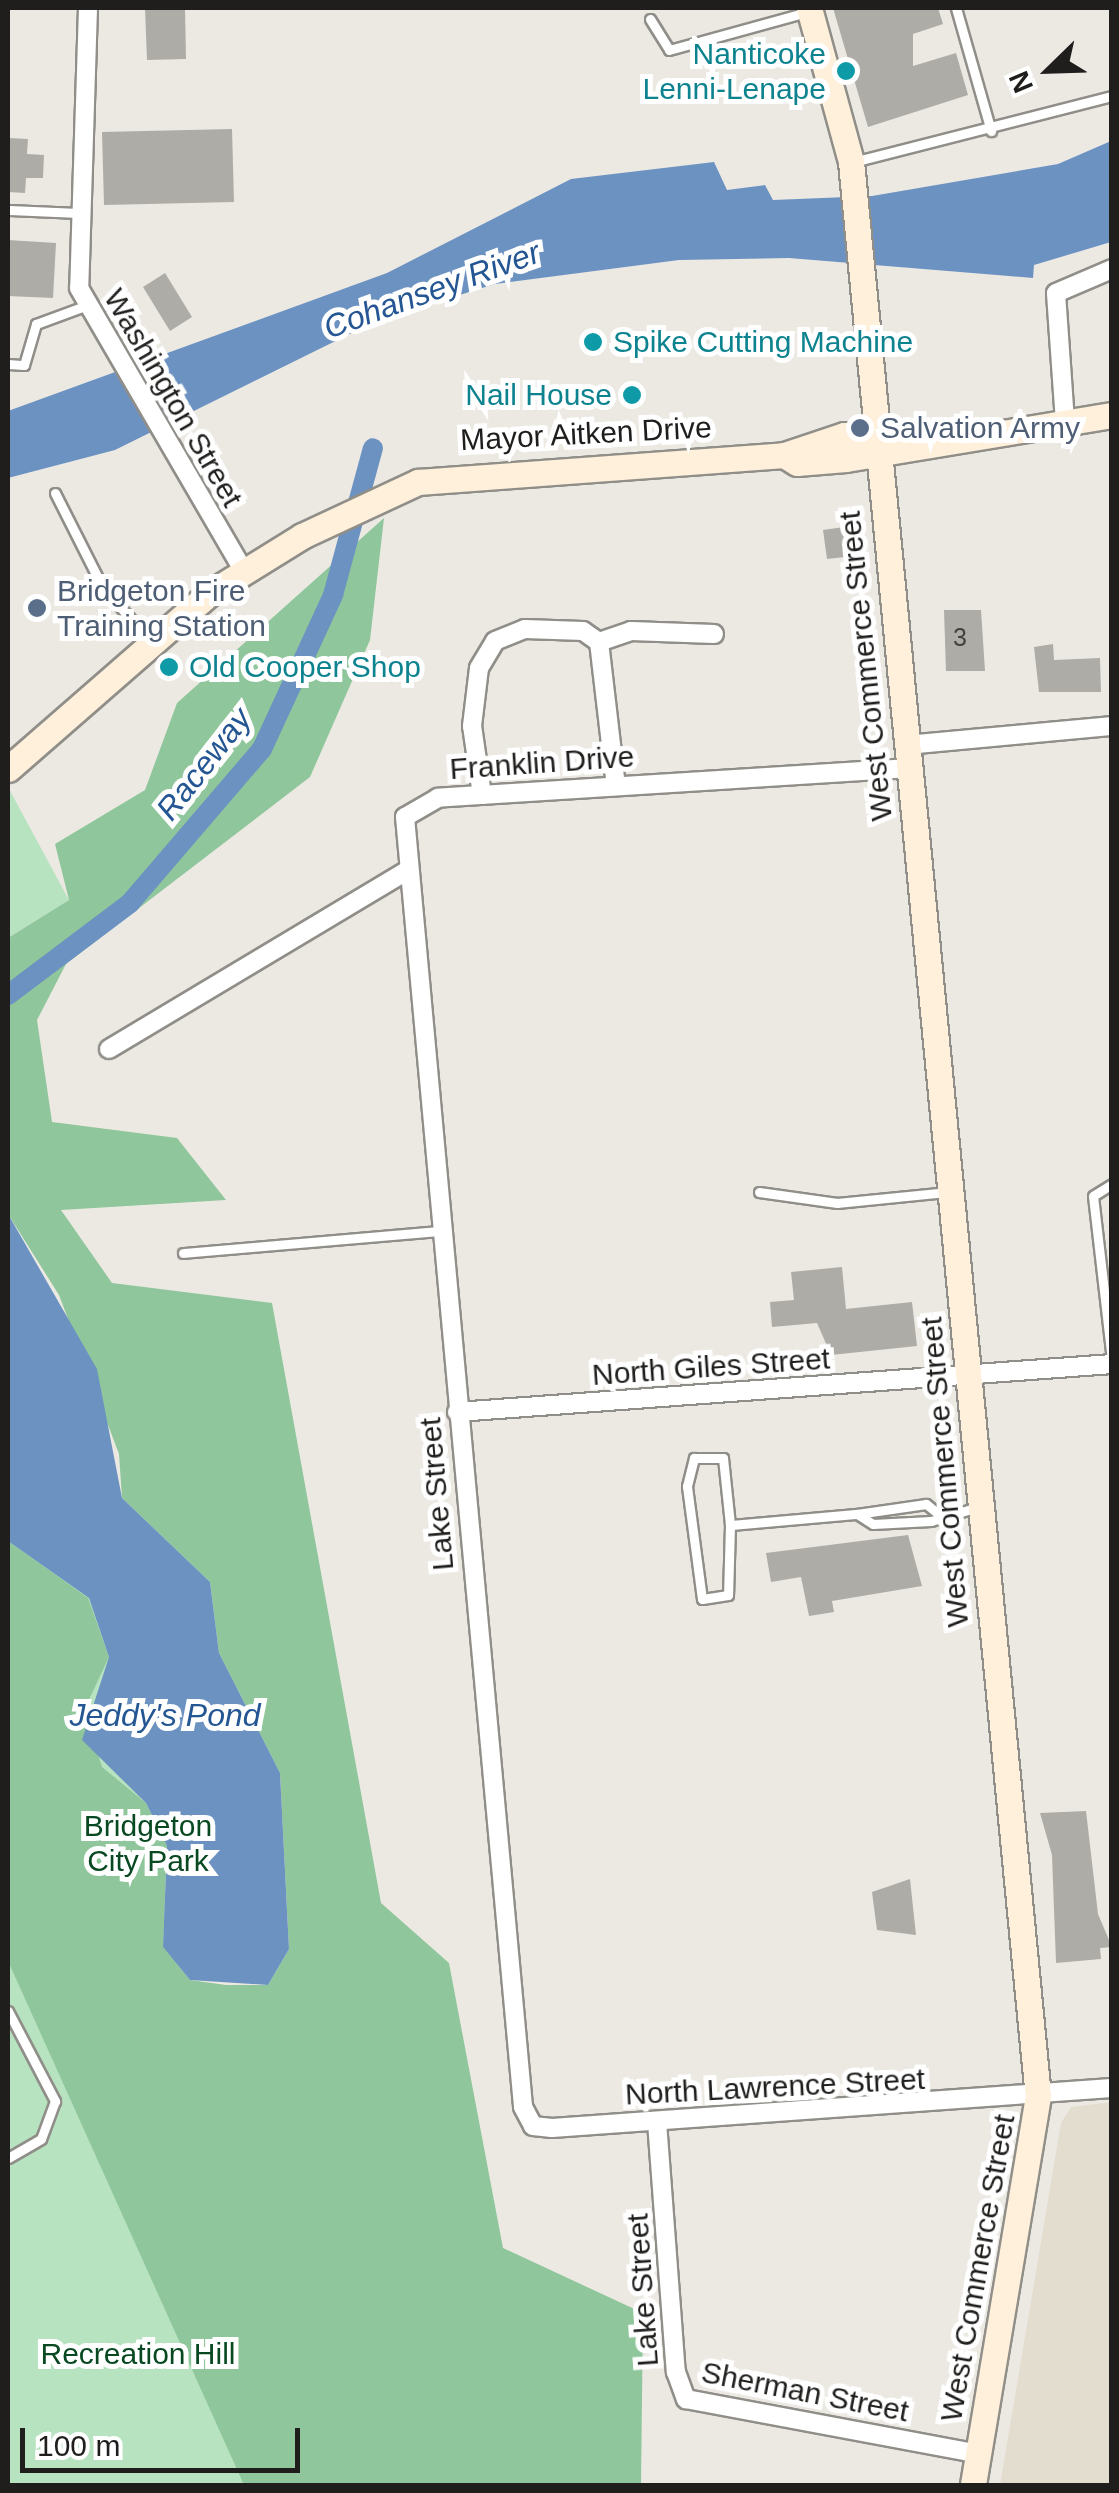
<!DOCTYPE html>
<style>
body{margin:0}
#map{position:relative;width:1119px;height:2493px;overflow:hidden;background:#ece9e3;font-family:Helvetica,sans-serif}
div>[style]{position:absolute}
[style*='--x']{left:calc(var(--x)*1px);top:calc(var(--y)*1px);width:calc(var(--w)*1px);rotate:calc(var(--a)*1deg)}
.built>*{inset:0;background:#e3ddd0}
.green>*{inset:0;background:#b8e3c1}
.forest>*{inset:0;background:#8fc69b}
.water>*{inset:0;background:#6c92c2}
.canal>*{height:20px;margin:-10px;padding:0 10px;transform-origin:10px;border-radius:10px;background:#6c92c2}
.building>*{inset:0;background:#aeaca6}
.roads{filter:drop-shadow(2px 0 #908e88) drop-shadow(-2px 0 #908e88) drop-shadow(0 2px #908e88) drop-shadow(0 -2px #908e88)}
.lane>*{height:9px;margin:-4.5px;padding:0 4.5px;transform-origin:4.5px;border-radius:4.5px;background:#fff}
.street>*{height:18px;margin:-9px;padding:0 9px;transform-origin:9px;border-radius:9px;background:#fff}
.secondary>*{height:25px;margin:-12.5px;padding:0 12.5px;transform-origin:12.5px;border-radius:12.5px;background:#fef0db}
.dots>*{width:28px;height:28px;translate:-50% -50%;box-sizing:border-box;border:5px solid #fff;border-radius:50%}
span{translate:-50% -50%;white-space:nowrap;text-align:center;line-height:1.15;-webkit-text-stroke:10px #fff;paint-order:stroke}
.number-label{font-size:25px;color:#43423e}
.number-label span{-webkit-text-stroke-width:0}
.culture-label{font-size:30px;color:#0d838f}
.right{translate:-100% -50%;text-align:right}
.left{translate:0 -50%;text-align:left}
.street-label{font-size:30px;color:#1f1e1c}
.service-label{font-size:30px;color:#4e5e75}
.park-label{font-size:30px;color:#084922}
.water-label{font-size:32px;color:#245693;font-style:italic}
.frame{position:absolute;inset:0;border:10px solid #1f1e1c;pointer-events:none}
.north{position:absolute;left:999px;top:20px;width:100px;height:100px;-webkit-text-stroke:8px #fff;paint-order:stroke;rotate:247deg;font-size:28px;font-weight:700;line-height:40px;text-align:center;color:#1f1e1c}
.north::after{content:'';display:block;margin:auto;width:35px;height:45px;background:#1f1e1c;clip-path:polygon(50% 0,100% 100%,50% 72%,0 100%)}
.scale{position:absolute;left:20px;top:2428px;width:280px;height:45px;box-sizing:border-box;border:5px solid #1f1e1c;border-top:0;padding-left:12px;font-size:30px;line-height:35px;white-space:nowrap;color:#1f1e1c;-webkit-text-stroke:8px #fff;paint-order:stroke}
</style>
<div id="map">
<div class="built">
<div style="clip-path:polygon(1111px 2102px,1111px 2485px,1000px 2485px,1061px 2123px,1071px 2107px)"></div>
</div>
<div class="green">
<div style="clip-path:polygon(8px 787px,69px 900px,8px 938px)"></div>
<div style="clip-path:polygon(8px 1214px,297px 2485px,8px 2485px)"></div>
</div>
<div class="forest">
<div style="clip-path:polygon(384px 518px,370px 640px,310px 777px,66px 964px,37px 1020px,52px 1122px,177px 1138px,226px 1200px,61px 1210px,112px 1283px,272px 1303px,381px 1903px,449px 1963px,503px 2248px,643px 2313px,641px 2485px,244px 2485px,8px 1961px,8px 1541px,88px 1598px,109px 1657px,84px 1710px,102px 1767px,146px 1803px,167px 1846px,163px 1947px,190px 1980px,226px 1985px,268px 1985px,289px 1949px,280px 1773px,219px 1653px,210px 1582px,122px 1498px,119px 1454px,59px 1295px,8px 1214px,8px 938px,69px 900px,55px 844px,145px 790px,177px 703px)"></div>
</div>
<div class="water">
<div style="clip-path:polygon(1111px 141px,1111px 242px,1034px 265px,1033px 278px,789px 258px,679px 260px,495px 284px,376px 321px,115px 450px,8px 478px,8px 411px,387px 273px,571px 179px,714px 162px,727px 190px,765px 185px,773px 200px,872px 196px,1058px 164px)"></div>
<div style="clip-path:polygon(8px 1214px,97px 1369px,122px 1498px,210px 1582px,219px 1653px,280px 1773px,289px 1949px,268px 1985px,190px 1980px,163px 1947px,167px 1846px,146px 1803px,82px 1740px,109px 1657px,89px 1598px,8px 1541px)"></div>
</div>
<div class="canal">
<div style="--x:8;--y:995;--w:153;--a:-37"></div>
<div style="--x:130;--y:903;--w:203;--a:-49.4"></div>
<div style="--x:262;--y:749;--w:170;--a:-65.2"></div>
<div style="--x:333;--y:595;--w:152;--a:-74.8"></div>
</div>
<div class="building">
<div style="clip-path:polygon(145px 8px,185px 8px,186px 59px,147px 60px)"></div>
<div style="clip-path:polygon(833px 8px,938px 8px,943px 24px,913px 34px,913px 66px,956px 53px,968px 95px,868px 127px)"></div>
<div style="clip-path:polygon(232px 129px,234px 202px,104px 205px,102px 132px)"></div>
<div style="clip-path:polygon(8px 138px,28px 139px,27px 154px,44px 155px,43px 178px,26px 178px,25px 193px,8px 192px)"></div>
<div style="clip-path:polygon(8px 240px,56px 243px,53px 298px,8px 296px)"></div>
<div style="clip-path:polygon(165px 273px,192px 317px,170px 331px,143px 287px)"></div>
<div style="clip-path:polygon(858px 525px,862px 555px,827px 559px,823px 530px)"></div>
<div style="clip-path:polygon(944px 610px,981px 610px,985px 671px,946px 671px)"></div>
<div style="clip-path:polygon(1053px 644px,1054px 660px,1100px 658px,1101px 692px,1039px 692px,1034px 647px)"></div>
<div style="clip-path:polygon(842px 1267px,846px 1309px,912px 1302px,917px 1346px,831px 1355px,817px 1323px,772px 1327px,770px 1302px,794px 1300px,791px 1272px)"></div>
<div style="clip-path:polygon(908px 1535px,922px 1586px,832px 1601px,834px 1612px,809px 1616px,801px 1577px,771px 1582px,766px 1553px)"></div>
<div style="clip-path:polygon(1086px 1811px,1098px 1914px,1112px 1947px,1100px 1948px,1101px 1959px,1056px 1963px,1052px 1855px,1040px 1813px)"></div>
<div style="clip-path:polygon(910px 1879px,916px 1935px,877px 1930px,872px 1892px)"></div>
</div>
<div class="roads">
<div class="lane">
<div style="--x:956;--y:8;--w:128;--a:74.1"></div>
<div style="--x:650;--y:19;--w:36;--a:58"></div>
<div style="--x:669;--y:50;--w:143;--a:-15.4"></div>
<div style="--x:853;--y:162;--w:267;--a:-14.3"></div>
<div style="--x:8;--y:210;--w:72;--a:2.4"></div>
<div style="--x:8;--y:364;--w:16;--a:4"></div>
<div style="--x:24;--y:365;--w:43;--a:-73.7"></div>
<div style="--x:36;--y:324;--w:52;--a:-20.2"></div>
<div style="--x:55;--y:493;--w:106;--a:63.2"></div>
<div style="--x:103;--y:588;--w:70;--a:47.9"></div>
<div style="--x:1112;--y:1184;--w:22;--a:148"></div>
<div style="--x:1093;--y:1196;--w:166;--a:83.4"></div>
<div style="--x:759;--y:1192;--w:79;--a:8"></div>
<div style="--x:837;--y:1203;--w:112;--a:-5.7"></div>
<div style="--x:183;--y:1253;--w:258;--a:-4.9"></div>
<div style="--x:936;--y:1512;--w:13;--a:-141"></div>
<div style="--x:926;--y:1504;--w:70;--a:171.8"></div>
<div style="--x:857;--y:1514;--w:19;--a:32"></div>
<div style="--x:873;--y:1524;--w:58;--a:-3"></div>
<div style="--x:931;--y:1521;--w:49;--a:-16.6"></div>
<div style="--x:730;--y:1525;--w:70;--a:91.6"></div>
<div style="--x:728;--y:1595;--w:26;--a:171"></div>
<div style="--x:702;--y:1599;--w:114;--a:-97.6"></div>
<div style="--x:687;--y:1486;--w:29;--a:-76"></div>
<div style="--x:694;--y:1458;--w:29;--a:0"></div>
<div style="--x:723;--y:1458;--w:67;--a:84"></div>
<div style="--x:730;--y:1525;--w:127;--a:-5"></div>
<div style="--x:8;--y:2011;--w:102;--a:62.4"></div>
<div style="--x:55;--y:2101;--w:40;--a:110.2"></div>
<div style="--x:41;--y:2139;--w:38;--a:150"></div>
</div>
<div class="street">
<div style="--x:88;--y:8;--w:280;--a:91.8"></div>
<div style="--x:79;--y:288;--w:326;--a:59.8"></div>
<div style="--x:1065;--y:422;--w:129;--a:-94"></div>
<div style="--x:1056;--y:293;--w:61;--a:-23.2"></div>
<div style="--x:599;--y:642;--w:34;--a:-19"></div>
<div style="--x:631;--y:631;--w:83;--a:2.1"></div>
<div style="--x:907;--y:745;--w:206;--a:-5.3"></div>
<div style="--x:909;--y:768;--w:472;--a:176.4"></div>
<div style="--x:438;--y:798;--w:38;--a:150"></div>
<div style="--x:405;--y:817;--w:1295;--a:84.77"></div>
<div style="--x:523;--y:2107;--w:21;--a:62"></div>
<div style="--x:533;--y:2126;--w:19;--a:6"></div>
<div style="--x:552;--y:2128;--w:561;--a:-4.09"></div>
<div style="--x:482;--y:795;--w:70;--a:-98.2"></div>
<div style="--x:472;--y:726;--w:58;--a:-83.1"></div>
<div style="--x:479;--y:668;--w:31;--a:-59"></div>
<div style="--x:495;--y:641;--w:32;--a:-22"></div>
<div style="--x:525;--y:629;--w:58;--a:2"></div>
<div style="--x:583;--y:631;--w:19;--a:35"></div>
<div style="--x:599;--y:642;--w:145;--a:83.3"></div>
<div style="--x:109;--y:1049;--w:345;--a:-30.9"></div>
<div style="--x:457;--y:1412;--w:657;--a:-4.19"></div>
<div style="--x:657;--y:2122;--w:251;--a:85.7"></div>
<div style="--x:676;--y:2372;--w:29;--a:70"></div>
<div style="--x:686;--y:2399;--w:298;--a:10.6"></div>
</div>
<div class="secondary">
<div style="--x:809;--y:8;--w:160;--a:74.7"></div>
<div style="--x:851;--y:162;--w:1943;--a:84.48"></div>
<div style="--x:1038;--y:2096;--w:395;--a:99.5"></div>
<div style="--x:784;--y:455;--w:15;--a:32"></div>
<div style="--x:797;--y:463;--w:49;--a:-4.7"></div>
<div style="--x:846;--y:459;--w:270;--a:-9.4"></div>
<div style="--x:8;--y:769;--w:268;--a:-41.1"></div>
<div style="--x:210;--y:593;--w:108;--a:-31.8"></div>
<div style="--x:302;--y:536;--w:128;--a:-25"></div>
<div style="--x:418;--y:482;--w:367;--a:-4.2"></div>
<div style="--x:784;--y:455;--w:63;--a:-18.4"></div>
<div style="--x:844;--y:435;--w:35;--a:22"></div>
</div>
</div>
<div class="dots">
<div style="left:846px;top:71px;background:#0f9aa8"></div>
<div style="left:593px;top:342px;background:#0f9aa8"></div>
<div style="left:632px;top:395px;background:#0f9aa8"></div>
<div style="left:860px;top:428px;background:#5c6f8a"></div>
<div style="left:37px;top:608px;background:#5c6f8a"></div>
<div style="left:169px;top:667px;background:#0f9aa8"></div>
</div>
<div class="number-label">
<span style="left:960px;top:637px">3</span>
</div>
<div class="culture-label">
<span class="right" style="left:826px;top:71px">Nanticoke<br>Lenni-Lenape</span>
<span class="left" style="left:613px;top:342px">Spike Cutting Machine</span>
<span class="right" style="left:612px;top:395px">Nail House</span>
<span class="left" style="left:189px;top:667px">Old Cooper Shop</span>
</div>
<div class="street-label">
<span style="left:173px;top:398px;rotate:60deg">Washington Street</span>
<span style="left:586px;top:434px;rotate:-3deg">Mayor Aitken Drive</span>
<span style="left:866px;top:666px;rotate:-96deg">West Commerce Street</span>
<span style="left:542px;top:763px;rotate:-4deg">Franklin Drive</span>
<span style="left:711px;top:1367px;rotate:-4deg">North Giles Street</span>
<span style="left:945px;top:1472px;rotate:-95deg">West Commerce Street</span>
<span style="left:437px;top:1494px;rotate:-95deg">Lake Street</span>
<span style="left:775px;top:2087px;rotate:-3deg">North Lawrence Street</span>
<span style="left:978px;top:2268px;rotate:-80deg">West Commerce Street</span>
<span style="left:643px;top:2290px;rotate:-94deg">Lake Street</span>
<span style="left:805px;top:2392px;rotate:11deg">Sherman Street</span>
</div>
<div class="service-label">
<span class="left" style="left:880px;top:428px">Salvation Army</span>
<span class="left" style="left:57px;top:608px">Bridgeton Fire<br>Training Station</span>
</div>
<div class="park-label">
<span style="left:148px;top:1843px">Bridgeton<br>City Park</span>
<span style="left:138px;top:2354px">Recreation Hill</span>
</div>
<div class="water-label">
<span style="left:432px;top:290px;rotate:-20deg">Cohansey River</span>
<span style="left:204px;top:764px;rotate:-52deg">Raceway</span>
<span style="left:165px;top:1715px">Jeddy's Pond</span>
</div>
<div class="frame"></div>
<div class="north">N</div>
<div class="scale">100 m</div>
</div>
